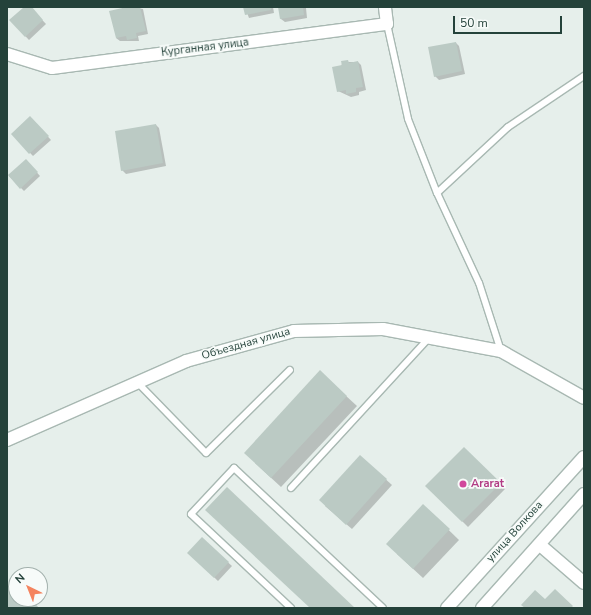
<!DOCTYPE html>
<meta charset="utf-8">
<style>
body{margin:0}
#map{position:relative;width:591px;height:615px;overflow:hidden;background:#e6efeb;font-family:"Nunito Sans",sans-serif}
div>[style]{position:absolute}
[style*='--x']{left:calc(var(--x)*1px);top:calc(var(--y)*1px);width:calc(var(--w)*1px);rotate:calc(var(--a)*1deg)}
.shadow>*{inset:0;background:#0003}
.building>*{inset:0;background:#bbcac4}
.roads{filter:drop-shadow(1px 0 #a8b8b2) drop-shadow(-1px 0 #a8b8b2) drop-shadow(0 1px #a8b8b2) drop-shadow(0 -1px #a8b8b2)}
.service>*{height:6px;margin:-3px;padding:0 3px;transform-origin:3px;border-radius:3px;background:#fff}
.minor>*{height:12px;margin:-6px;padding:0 6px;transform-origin:6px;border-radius:6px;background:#fff}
.dots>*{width:11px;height:11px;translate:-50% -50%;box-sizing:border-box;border:2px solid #f7fbf9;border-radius:50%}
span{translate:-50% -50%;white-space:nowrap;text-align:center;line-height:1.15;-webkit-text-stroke:3.5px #f7fbf9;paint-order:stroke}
.street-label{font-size:11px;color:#24423a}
.hotel-label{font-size:11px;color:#b23c85;font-weight:700}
.left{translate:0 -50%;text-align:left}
.frame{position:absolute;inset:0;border:8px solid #24423a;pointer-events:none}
.north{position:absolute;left:8px;top:567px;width:40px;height:40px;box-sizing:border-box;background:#f7fbf9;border:1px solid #a3b1ad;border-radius:50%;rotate:317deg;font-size:11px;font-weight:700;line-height:16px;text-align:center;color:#24423a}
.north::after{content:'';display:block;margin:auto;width:14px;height:18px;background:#f4845f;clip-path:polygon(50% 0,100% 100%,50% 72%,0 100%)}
.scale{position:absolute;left:453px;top:16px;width:109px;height:18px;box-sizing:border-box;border:2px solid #24423a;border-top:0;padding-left:5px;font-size:12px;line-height:14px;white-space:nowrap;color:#24423a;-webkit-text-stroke:3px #f7fbf9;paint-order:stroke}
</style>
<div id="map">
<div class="shadow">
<div style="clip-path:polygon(25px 7px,30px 7px,46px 24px,29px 40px,11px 21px)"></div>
<div style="clip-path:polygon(132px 7px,143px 9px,148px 34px,138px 36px,139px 41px,120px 41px,116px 38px)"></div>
<div style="clip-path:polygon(245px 7px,273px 7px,274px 13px,249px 18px)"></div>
<div style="clip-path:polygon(279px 7px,309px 7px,306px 8px,307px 18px,285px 22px,281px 19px)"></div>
<div style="clip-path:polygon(456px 43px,459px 46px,465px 74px,439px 80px,435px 76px)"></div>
<div style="clip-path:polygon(342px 62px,358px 62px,361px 65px,366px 90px,359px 92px,359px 95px,351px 97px,338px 91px)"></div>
<div style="clip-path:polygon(30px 117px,51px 140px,33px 156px,12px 134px)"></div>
<div style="clip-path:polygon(156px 125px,159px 128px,166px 166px,126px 174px,122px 170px)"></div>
<div style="clip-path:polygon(26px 160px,40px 176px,24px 191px,9px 176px)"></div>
<div style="clip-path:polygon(320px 372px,357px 406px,281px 487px,255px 463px)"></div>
<div style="clip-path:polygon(464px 448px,505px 489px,468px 527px,427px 486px)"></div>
<div style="clip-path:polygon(360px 456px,392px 485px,352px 529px,325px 506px)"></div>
<div style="clip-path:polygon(423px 505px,459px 540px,423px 578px,397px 554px)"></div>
<div style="clip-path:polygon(202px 539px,232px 566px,218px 581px,189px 553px)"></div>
</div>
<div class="building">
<div style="clip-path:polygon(24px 7px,32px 7px,43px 20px,25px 37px,9px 20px)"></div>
<div style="clip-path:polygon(127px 7px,140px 7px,146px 31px,136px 33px,137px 38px,127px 40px,126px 36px,116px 38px,109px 11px)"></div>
<div style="clip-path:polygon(243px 7px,271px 7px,271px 10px,245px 15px)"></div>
<div style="clip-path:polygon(278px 7px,303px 7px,304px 15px,280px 19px)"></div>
<div style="clip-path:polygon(456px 42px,462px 71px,434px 77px,428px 47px)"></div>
<div style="clip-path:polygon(348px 60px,349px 63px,358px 61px,363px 87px,356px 88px,356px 92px,346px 94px,346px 90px,337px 92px,332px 67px,342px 65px,341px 61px)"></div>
<div style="clip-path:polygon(30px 116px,49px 136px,29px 154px,11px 134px)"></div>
<div style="clip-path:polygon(156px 124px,163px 163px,121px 171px,115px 131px)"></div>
<div style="clip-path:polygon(26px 159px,38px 172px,20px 189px,8px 175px)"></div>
<div style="clip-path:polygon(320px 370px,347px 396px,271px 478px,244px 453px)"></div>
<div style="clip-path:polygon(464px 447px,501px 483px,462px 522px,425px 486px)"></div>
<div style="clip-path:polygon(360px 455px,387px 479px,346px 525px,319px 500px)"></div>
<div style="clip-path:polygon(227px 487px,355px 608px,310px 608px,205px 510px)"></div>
<div style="clip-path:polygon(423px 504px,450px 529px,413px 569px,386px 544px)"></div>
<div style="clip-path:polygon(202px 537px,229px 562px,214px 578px,187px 553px)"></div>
<div style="clip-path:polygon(10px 588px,16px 595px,16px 599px,31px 599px,39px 608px,7px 608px,7px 591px)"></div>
<div style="clip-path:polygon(555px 589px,573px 606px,571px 608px,525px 608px,521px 605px,535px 590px,545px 599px)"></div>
</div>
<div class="roads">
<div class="service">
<div style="--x:387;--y:24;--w:97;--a:77.5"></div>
<div style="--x:408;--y:119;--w:79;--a:68.6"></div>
<div style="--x:501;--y:351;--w:71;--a:-107.9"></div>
<div style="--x:479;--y:283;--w:99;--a:-115"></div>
<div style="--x:437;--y:193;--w:97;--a:-42.9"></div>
<div style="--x:508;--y:127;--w:92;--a:-33.9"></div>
<div style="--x:137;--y:382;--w:99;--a:45.8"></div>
<div style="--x:206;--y:453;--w:118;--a:-44.7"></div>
<div style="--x:291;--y:488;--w:204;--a:-47.4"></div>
<div style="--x:291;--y:608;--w:137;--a:-136.8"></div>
<div style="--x:191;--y:514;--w:63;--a:-46.9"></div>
<div style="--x:234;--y:468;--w:204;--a:43.2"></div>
</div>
<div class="minor">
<div style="--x:7;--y:54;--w:47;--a:17.3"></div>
<div style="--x:52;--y:68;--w:338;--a:-7.5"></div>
<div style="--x:387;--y:24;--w:17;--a:-97"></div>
<div style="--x:7;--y:440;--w:196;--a:-23.8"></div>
<div style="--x:186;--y:361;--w:112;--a:-15.5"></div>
<div style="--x:294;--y:331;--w:89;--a:-1.3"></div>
<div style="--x:383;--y:329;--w:120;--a:10.6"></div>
<div style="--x:501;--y:351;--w:95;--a:29.5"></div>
<div style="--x:540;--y:545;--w:58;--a:40.8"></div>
<div style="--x:447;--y:608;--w:204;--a:-47.8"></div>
<div style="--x:482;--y:608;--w:153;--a:-48.2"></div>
</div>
</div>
<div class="dots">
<div style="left:463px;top:484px;background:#d1479c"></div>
</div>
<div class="street-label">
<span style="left:205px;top:48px;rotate:-7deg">Курганная улица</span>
<span style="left:246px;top:344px;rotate:-16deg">Объездная улица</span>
<span style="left:515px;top:532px;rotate:-48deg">улица Волкова</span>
</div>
<div class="hotel-label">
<span class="left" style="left:471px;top:484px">Ararat</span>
</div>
<div class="frame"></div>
<div class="north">N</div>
<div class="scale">50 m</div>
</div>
